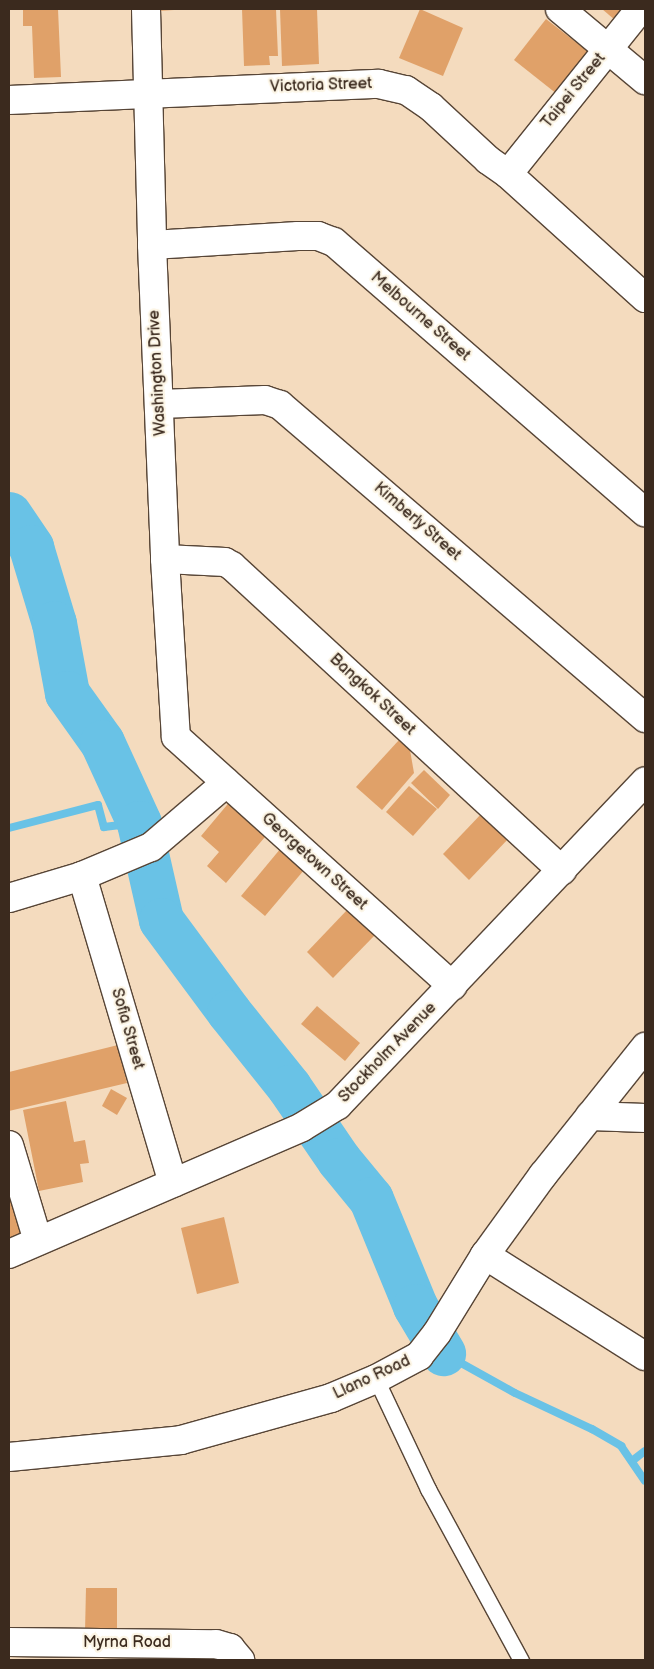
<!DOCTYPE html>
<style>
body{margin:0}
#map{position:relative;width:654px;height:1669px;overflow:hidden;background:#f4dbbe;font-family:"Balsamiq Sans",sans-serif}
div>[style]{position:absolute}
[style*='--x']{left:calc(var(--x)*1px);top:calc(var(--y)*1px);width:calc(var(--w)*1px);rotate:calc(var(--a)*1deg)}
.stream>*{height:8px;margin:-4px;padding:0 4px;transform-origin:4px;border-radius:4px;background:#69c2e6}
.river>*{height:45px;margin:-22.5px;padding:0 22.5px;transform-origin:22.5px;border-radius:22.5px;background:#69c2e6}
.building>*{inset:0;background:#e0a169}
.roads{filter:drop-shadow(1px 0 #574536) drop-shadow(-1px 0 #574536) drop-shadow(0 1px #574536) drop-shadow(0 -1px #574536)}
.service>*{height:15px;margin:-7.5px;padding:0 7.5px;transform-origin:7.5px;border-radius:7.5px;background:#fff}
.minor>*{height:28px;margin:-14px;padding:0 14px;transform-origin:14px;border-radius:14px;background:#fff}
.secondary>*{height:28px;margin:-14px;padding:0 14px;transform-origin:14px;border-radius:14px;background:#fff}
span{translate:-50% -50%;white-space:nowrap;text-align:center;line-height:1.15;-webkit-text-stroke:4.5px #fcf5e5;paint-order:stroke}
.street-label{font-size:16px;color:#3b2a1e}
.frame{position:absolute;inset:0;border:10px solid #3b2a1e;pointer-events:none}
</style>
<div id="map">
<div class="stream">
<div style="--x:9;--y:828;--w:92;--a:-14.5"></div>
<div style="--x:98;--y:805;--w:23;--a:75"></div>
<div style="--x:104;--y:827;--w:35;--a:-7"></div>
<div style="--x:443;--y:1353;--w:82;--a:29.1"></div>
<div style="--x:515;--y:1393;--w:85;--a:25.1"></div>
<div style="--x:592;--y:1429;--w:34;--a:30"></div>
<div style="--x:621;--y:1446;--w:42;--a:55.6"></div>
<div style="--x:632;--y:1461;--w:16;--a:-38"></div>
</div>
<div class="river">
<div style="--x:9;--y:514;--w:40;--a:56"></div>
<div style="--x:31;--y:547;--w:79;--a:73.2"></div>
<div style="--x:54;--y:623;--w:71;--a:79.5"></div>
<div style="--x:67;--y:693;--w:60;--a:54.5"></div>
<div style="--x:102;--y:742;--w:89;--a:65.4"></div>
<div style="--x:139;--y:823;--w:99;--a:77.2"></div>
<div style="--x:161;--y:920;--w:114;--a:53.5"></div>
<div style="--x:229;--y:1012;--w:96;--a:51.3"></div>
<div style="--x:289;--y:1087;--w:88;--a:55.6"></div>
<div style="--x:339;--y:1160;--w:50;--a:50.6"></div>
<div style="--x:371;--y:1199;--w:116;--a:67.6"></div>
<div style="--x:415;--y:1306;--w:55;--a:59.2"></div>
</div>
<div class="building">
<div style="clip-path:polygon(23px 9px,58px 9px,61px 77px,34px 78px,32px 26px,23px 26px)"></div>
<div style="clip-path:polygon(158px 9px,174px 9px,174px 10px,158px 11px)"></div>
<div style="clip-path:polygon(242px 9px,276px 9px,278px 56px,269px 56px,270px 65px,244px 66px)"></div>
<div style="clip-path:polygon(280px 9px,317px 9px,319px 64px,282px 66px)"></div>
<div style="clip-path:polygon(420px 9px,463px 28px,443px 76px,399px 58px)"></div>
<div style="clip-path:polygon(602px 9px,624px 9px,615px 20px)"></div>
<div style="clip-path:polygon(546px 19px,595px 57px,562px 98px,514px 60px)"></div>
<div style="clip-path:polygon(399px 740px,410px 750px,414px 773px,382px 810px,356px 787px)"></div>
<div style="clip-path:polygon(424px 770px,450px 795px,438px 809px,411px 783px)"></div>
<div style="clip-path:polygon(409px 786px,437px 809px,413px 836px,386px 812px)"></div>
<div style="clip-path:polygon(232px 799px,270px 831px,226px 883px,207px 866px,219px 852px,201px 836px)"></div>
<div style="clip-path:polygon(484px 811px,511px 836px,469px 880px,443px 854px)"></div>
<div style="clip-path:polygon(286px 842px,310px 863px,265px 916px,241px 896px)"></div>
<div style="clip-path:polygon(348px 909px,375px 935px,333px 978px,307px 952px)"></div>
<div style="clip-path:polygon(317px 1006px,360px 1043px,345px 1061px,301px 1024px)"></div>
<div style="clip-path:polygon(118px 1045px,127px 1083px,9px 1111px,9px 1072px)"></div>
<div style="clip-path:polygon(111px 1089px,127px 1098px,117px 1115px,102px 1106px)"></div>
<div style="clip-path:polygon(66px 1101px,74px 1142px,85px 1140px,89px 1163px,80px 1164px,83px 1182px,39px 1191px,23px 1110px)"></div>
<div style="clip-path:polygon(9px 1192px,21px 1235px,9px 1238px)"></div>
<div style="clip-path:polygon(224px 1217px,239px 1283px,197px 1294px,181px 1228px)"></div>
<div style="clip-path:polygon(86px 1588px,117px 1588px,117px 1632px,85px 1632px)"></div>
</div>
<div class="roads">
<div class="service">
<div style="--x:376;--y:1379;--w:122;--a:64.7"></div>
<div style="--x:428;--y:1489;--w:195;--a:61.5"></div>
</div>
<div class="minor">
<div style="--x:146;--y:9;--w:236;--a:88.5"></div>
<div style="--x:152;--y:245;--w:314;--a:87.6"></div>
<div style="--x:165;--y:559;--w:178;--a:86.5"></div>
<div style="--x:176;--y:737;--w:372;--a:42"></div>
<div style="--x:560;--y:9;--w:111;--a:39.9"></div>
<div style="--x:9;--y:100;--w:370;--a:-2.5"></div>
<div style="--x:379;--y:84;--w:28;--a:13"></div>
<div style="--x:406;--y:90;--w:30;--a:34"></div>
<div style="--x:431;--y:107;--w:78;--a:42.9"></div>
<div style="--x:488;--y:160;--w:24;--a:35"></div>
<div style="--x:508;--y:174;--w:185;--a:42.1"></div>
<div style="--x:508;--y:174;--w:211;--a:-51.3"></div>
<div style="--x:152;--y:245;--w:146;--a:-3.5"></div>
<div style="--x:298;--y:236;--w:20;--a:0"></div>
<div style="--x:318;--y:236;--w:17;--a:21"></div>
<div style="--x:334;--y:242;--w:412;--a:41"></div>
<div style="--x:160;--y:404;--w:105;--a:-2.2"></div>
<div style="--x:265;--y:400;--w:16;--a:18"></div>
<div style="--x:280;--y:405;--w:481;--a:40.6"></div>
<div style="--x:165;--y:559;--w:60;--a:2.9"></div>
<div style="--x:225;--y:562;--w:8;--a:30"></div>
<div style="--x:232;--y:566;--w:449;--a:42.7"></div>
<div style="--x:82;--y:876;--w:320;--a:73.5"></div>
<div style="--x:9;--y:898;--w:76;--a:-16.8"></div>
<div style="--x:82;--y:876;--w:75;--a:-22.8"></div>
<div style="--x:151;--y:847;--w:99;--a:-40.5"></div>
<div style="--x:590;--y:1116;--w:55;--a:2.1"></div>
<div style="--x:9;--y:1145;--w:100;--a:73.2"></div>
<div style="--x:9;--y:1254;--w:319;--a:-23.4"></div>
<div style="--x:302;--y:1127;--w:42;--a:-31.4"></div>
<div style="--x:338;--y:1105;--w:446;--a:-46.5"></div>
<div style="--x:485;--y:1255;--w:189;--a:32.3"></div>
<div style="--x:9;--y:1642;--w:207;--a:0.6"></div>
<div style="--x:216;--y:1644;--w:15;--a:16"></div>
<div style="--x:230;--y:1648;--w:16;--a:50"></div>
</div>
<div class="secondary">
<div style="--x:9;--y:1457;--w:173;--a:-5.6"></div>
<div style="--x:181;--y:1440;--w:156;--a:-15.6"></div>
<div style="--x:331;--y:1398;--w:49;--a:-22.9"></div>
<div style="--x:376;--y:1379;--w:49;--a:-28.1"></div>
<div style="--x:419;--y:1356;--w:29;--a:-52"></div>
<div style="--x:437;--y:1333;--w:92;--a:-58.4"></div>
<div style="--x:485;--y:1255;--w:99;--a:-54.1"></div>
<div style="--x:543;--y:1175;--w:164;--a:-51.4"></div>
</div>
</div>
<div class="street-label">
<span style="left:321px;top:86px;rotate:-2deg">Victoria Street</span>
<span style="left:574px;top:91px;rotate:-51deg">Taipei Street</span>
<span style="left:420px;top:317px;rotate:41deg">Melbourne Street</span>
<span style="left:158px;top:373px;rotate:-93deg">Washington Drive</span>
<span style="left:417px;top:522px;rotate:41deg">Kimberly Street</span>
<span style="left:372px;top:695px;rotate:43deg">Bangkok Street</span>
<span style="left:314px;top:862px;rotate:42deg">Georgetown Street</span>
<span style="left:127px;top:1029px;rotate:74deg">Sofia Street</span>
<span style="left:388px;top:1053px;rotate:-46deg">Stockholm Avenue</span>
<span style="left:372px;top:1378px;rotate:-25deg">Llano Road</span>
<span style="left:127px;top:1643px">Myrna Road</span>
</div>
<div class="frame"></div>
</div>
